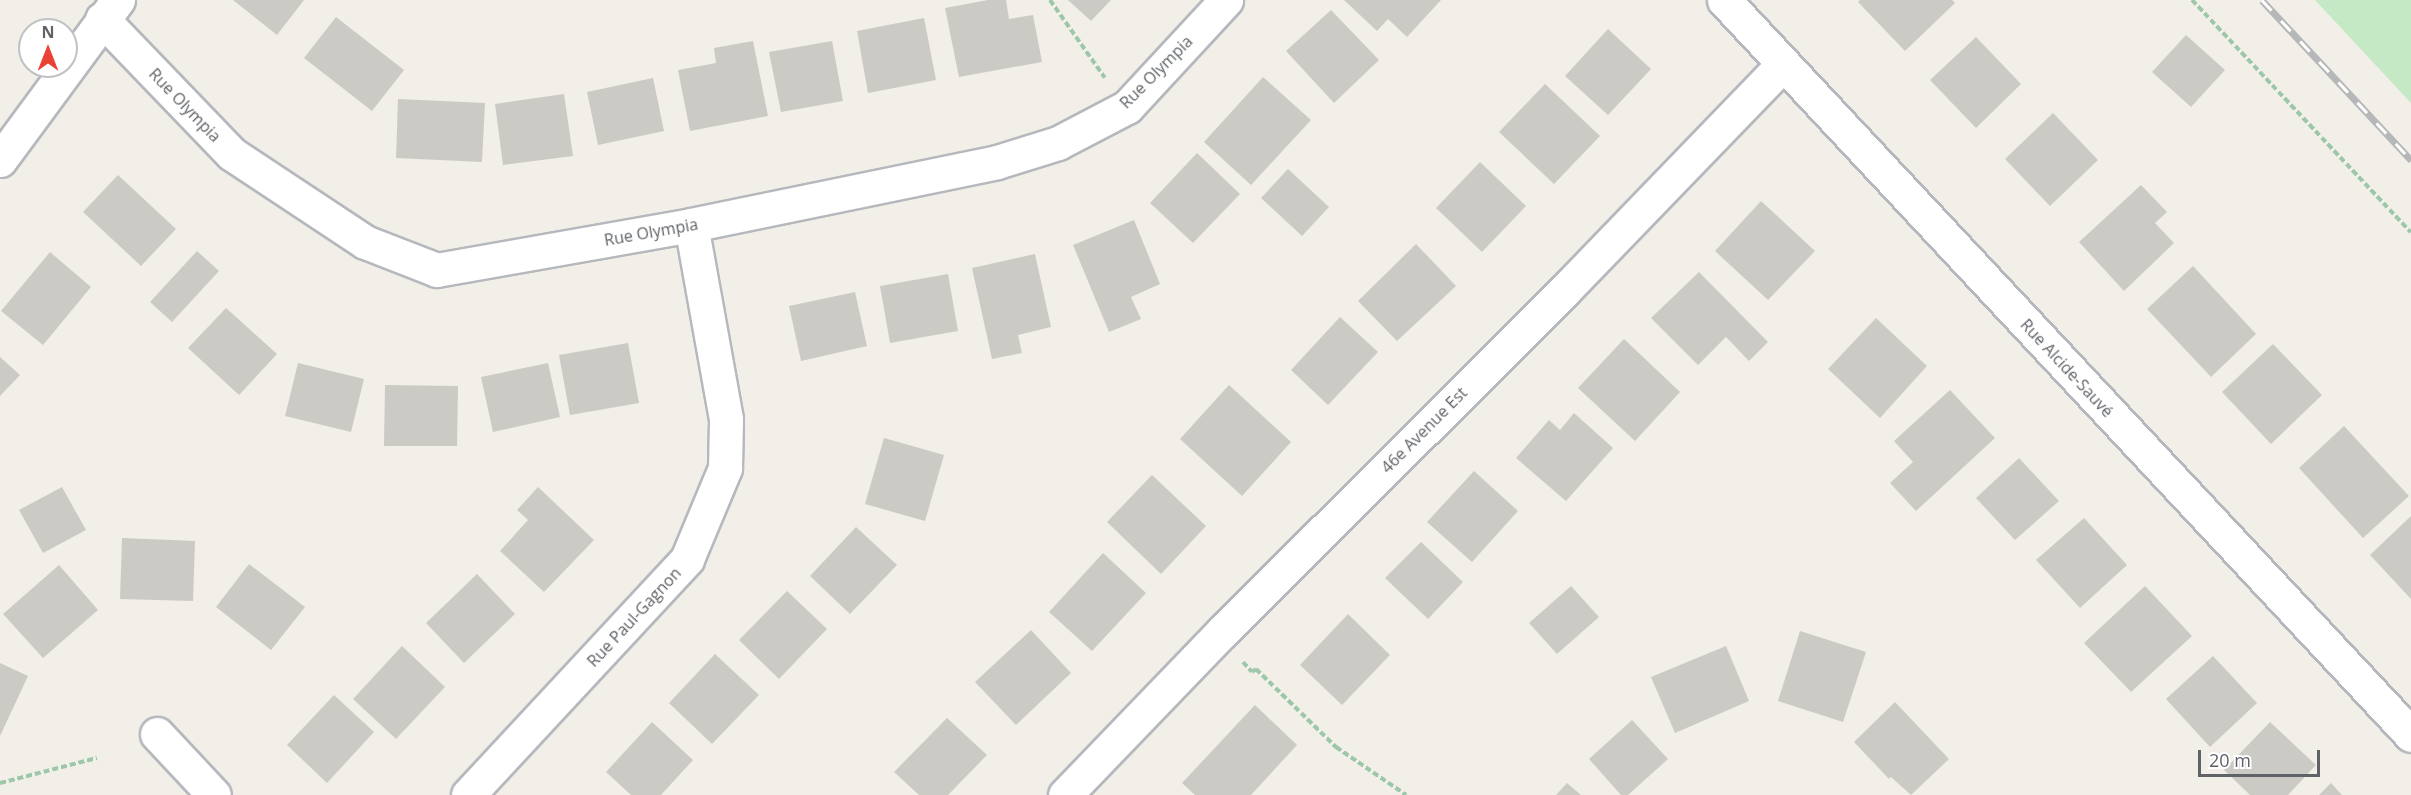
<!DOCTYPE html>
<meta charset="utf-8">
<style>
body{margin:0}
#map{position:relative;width:2411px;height:795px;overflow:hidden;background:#f1efe8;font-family:"Open Sans",sans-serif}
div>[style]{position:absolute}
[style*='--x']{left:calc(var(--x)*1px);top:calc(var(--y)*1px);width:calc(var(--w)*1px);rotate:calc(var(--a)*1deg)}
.green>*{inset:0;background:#c5e8c5}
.building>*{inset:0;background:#cccac5}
.path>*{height:4px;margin-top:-2px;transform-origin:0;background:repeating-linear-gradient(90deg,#9cc7a9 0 6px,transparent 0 9px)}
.roads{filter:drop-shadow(2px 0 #b5b8bc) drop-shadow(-2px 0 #b5b8bc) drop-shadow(0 2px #b5b8bc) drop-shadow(0 -2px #b5b8bc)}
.minor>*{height:33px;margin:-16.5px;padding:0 16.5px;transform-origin:16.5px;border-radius:16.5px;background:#fff}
.rail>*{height:7px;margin-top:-3.5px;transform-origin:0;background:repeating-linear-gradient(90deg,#fff 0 14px,#b6b7b8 0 28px);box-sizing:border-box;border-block:2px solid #b6b7b8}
span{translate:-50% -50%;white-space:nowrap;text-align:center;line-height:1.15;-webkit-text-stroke:4.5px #fff;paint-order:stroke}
.street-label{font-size:16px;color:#5f6368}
.north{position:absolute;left:18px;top:18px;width:60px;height:60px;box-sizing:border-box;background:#fff;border:2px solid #bfc1c3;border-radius:50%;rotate:0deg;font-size:16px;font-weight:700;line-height:24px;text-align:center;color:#5f6368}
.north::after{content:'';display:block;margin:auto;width:21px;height:27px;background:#ea4335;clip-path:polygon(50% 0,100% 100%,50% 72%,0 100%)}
.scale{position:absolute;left:2198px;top:750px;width:122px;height:27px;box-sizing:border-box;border:3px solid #5f6368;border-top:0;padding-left:8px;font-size:18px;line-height:21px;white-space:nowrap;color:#5f6368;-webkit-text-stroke:4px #fff;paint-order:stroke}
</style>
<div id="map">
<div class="green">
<div style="clip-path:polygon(2315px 0,2411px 0,2411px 103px)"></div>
</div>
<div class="building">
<div style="clip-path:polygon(233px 0,304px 0,277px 35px)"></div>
<div style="clip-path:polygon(988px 0,1006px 0,1009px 19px,1033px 15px,1042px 62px,959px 77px,945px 8px)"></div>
<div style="clip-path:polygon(1068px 0,1111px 0,1091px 21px)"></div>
<div style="clip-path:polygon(1344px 0,1441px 0,1407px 37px,1388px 19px,1377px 31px)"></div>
<div style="clip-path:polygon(1860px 0,1952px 0,1955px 3px,1905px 51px,1858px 2px)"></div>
<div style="clip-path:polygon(1331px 10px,1379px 60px,1334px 103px,1286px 51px)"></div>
<div style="clip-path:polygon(336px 17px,404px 70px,372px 111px,304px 58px)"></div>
<div style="clip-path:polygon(924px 18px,936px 80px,868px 93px,857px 31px)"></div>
<div style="clip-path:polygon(1608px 29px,1651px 69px,1608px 115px,1565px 76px)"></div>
<div style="clip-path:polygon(2186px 35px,2225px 70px,2191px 107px,2152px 72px)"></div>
<div style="clip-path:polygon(1976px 37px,2021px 84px,1976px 128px,1930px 80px)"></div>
<div style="clip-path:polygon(753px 41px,768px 116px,690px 131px,678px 70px,716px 63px,714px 48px)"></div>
<div style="clip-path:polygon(832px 41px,843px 101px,781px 112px,769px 52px)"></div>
<div style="clip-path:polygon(1263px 77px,1311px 120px,1251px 185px,1204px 142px)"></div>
<div style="clip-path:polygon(653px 78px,664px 131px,598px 145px,587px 92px)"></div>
<div style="clip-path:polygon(1545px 84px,1600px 136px,1554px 184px,1499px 132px)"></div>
<div style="clip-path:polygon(564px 94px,573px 156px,503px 165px,495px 104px)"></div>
<div style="clip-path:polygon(398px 99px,485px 103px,482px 162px,396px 158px)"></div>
<div style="clip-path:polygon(2053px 113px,2098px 160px,2050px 206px,2005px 159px)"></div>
<div style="clip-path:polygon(1197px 153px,1240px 194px,1193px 243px,1150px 203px)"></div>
<div style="clip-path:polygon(1480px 162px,1526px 206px,1482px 252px,1436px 208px)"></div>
<div style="clip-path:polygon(1288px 169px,1329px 207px,1302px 236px,1261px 198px)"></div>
<div style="clip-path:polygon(118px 175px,176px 229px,141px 266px,83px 212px)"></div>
<div style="clip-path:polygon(2141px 185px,2167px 212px,2155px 223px,2174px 243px,2124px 291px,2079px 242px)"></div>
<div style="clip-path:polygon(1761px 201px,1815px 251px,1768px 300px,1715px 251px)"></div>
<div style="clip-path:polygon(1134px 220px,1160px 284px,1131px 297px,1141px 319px,1109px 332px,1073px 245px)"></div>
<div style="clip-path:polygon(1416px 244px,1456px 286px,1397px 341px,1358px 301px)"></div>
<div style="clip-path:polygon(197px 251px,219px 271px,172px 322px,150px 302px)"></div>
<div style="clip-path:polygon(50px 252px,91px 287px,43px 345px,1px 311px)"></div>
<div style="clip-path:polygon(1035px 254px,1051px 327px,1018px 335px,1022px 353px,992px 359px,972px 268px)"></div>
<div style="clip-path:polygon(2193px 266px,2256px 334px,2211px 377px,2147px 309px)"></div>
<div style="clip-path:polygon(1699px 272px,1768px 342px,1749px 361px,1726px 337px,1698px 365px,1651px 318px)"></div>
<div style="clip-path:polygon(948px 274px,958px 331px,890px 343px,880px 286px)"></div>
<div style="clip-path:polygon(855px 292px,867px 346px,801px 361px,789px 306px)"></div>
<div style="clip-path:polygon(226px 308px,277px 354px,239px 395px,188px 348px)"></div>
<div style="clip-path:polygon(1340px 317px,1378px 352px,1328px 405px,1291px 370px)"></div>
<div style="clip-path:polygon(1876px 318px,1927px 366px,1880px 418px,1828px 369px)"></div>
<div style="clip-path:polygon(1624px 339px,1680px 392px,1635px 441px,1578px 388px)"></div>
<div style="clip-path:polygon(628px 343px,639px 403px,570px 415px,559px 355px)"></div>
<div style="clip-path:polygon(2273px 344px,2322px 395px,2271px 444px,2222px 392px)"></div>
<div style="clip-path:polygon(0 357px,20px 375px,0 396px)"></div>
<div style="clip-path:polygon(298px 363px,364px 379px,351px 432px,285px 416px)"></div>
<div style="clip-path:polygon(548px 363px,560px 417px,493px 432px,481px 377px)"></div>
<div style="clip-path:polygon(385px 385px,458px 386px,457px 446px,384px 446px)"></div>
<div style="clip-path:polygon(1229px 385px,1291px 442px,1242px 496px,1180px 439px)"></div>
<div style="clip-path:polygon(1950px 390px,1995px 438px,1916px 511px,1890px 483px,1913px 462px,1894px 441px)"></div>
<div style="clip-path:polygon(1574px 413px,1613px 448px,1566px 501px,1516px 458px,1549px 420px,1560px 430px)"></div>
<div style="clip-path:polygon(2344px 426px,2409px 496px,2363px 538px,2299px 468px)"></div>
<div style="clip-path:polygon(884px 438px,944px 455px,925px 521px,865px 504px)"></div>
<div style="clip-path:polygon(2019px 458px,2059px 501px,2015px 540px,1976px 498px)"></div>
<div style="clip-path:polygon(1474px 471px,1518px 511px,1472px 562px,1427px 522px)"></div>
<div style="clip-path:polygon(1152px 475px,1206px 526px,1161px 574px,1107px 522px)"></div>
<div style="clip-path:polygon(62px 487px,86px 530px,43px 553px,19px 510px)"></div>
<div style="clip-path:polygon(538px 487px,594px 540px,544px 592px,500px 551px,528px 520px,517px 510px)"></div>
<div style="clip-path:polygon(2411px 516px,2411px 599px,2370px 555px)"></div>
<div style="clip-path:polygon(2084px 518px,2127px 565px,2080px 608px,2036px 560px)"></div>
<div style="clip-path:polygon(856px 527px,897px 565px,850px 614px,810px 576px)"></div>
<div style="clip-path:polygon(122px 538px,195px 541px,193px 601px,120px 599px)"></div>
<div style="clip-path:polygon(1421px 542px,1463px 582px,1428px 619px,1385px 578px)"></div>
<div style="clip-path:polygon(1103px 553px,1146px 593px,1092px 651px,1049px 612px)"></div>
<div style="clip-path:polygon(249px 564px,305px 607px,271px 650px,216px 607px)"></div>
<div style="clip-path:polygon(59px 565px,98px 610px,43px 658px,3px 614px)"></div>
<div style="clip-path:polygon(477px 574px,515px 614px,464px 663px,426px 623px)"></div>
<div style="clip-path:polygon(1571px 586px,1599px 617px,1557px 654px,1529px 623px)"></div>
<div style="clip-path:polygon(2145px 586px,2192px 636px,2131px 692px,2084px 643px)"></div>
<div style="clip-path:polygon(787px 591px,827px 629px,779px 679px,739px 640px)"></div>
<div style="clip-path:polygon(1348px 614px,1390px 655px,1342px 705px,1300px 665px)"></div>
<div style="clip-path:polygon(1031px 630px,1071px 673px,1016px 725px,975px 682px)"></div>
<div style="clip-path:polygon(1800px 631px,1866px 652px,1843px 722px,1778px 701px)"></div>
<div style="clip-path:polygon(402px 646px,445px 687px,396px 739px,353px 699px)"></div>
<div style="clip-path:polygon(1726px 646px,1749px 701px,1675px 733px,1651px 677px)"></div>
<div style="clip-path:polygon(715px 654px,759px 695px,712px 744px,669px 703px)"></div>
<div style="clip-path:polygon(2213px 656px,2257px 703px,2210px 747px,2166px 699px)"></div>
<div style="clip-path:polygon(0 663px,28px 676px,0 736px)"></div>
<div style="clip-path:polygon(334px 695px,374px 732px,327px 783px,287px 745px)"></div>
<div style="clip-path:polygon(1895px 702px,1949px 759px,1911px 795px,1891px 777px,1889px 779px,1854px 742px)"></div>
<div style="clip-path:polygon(1255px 705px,1297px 745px,1251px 795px,1195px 795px,1182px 783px)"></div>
<div style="clip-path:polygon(947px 718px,987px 755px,948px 795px,919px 795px,894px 772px)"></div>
<div style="clip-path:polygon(1632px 720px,1668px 759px,1628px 795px,1621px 795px,1589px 759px)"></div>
<div style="clip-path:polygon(652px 722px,693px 760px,661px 795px,631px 795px,606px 772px)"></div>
<div style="clip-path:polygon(2270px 722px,2316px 765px,2288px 795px,2250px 795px,2224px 770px)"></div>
<div style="clip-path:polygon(1567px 783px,1581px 795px,1556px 795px)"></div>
<div style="clip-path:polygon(2331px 783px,2342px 795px,2319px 795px)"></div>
</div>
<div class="path">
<div style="--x:1050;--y:0;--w:95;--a:54.8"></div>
<div style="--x:2192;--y:0;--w:319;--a:46.7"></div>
<div style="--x:1243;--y:662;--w:13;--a:48"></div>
<div style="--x:1252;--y:672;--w:5;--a:-37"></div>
<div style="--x:1256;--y:669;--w:112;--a:44.3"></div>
<div style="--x:1336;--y:747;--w:85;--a:34.4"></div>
<div style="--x:0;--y:783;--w:100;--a:-14.5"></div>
</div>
<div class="roads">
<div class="minor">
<div style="--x:1724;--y:0;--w:1006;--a:46.93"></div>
<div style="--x:102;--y:19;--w:187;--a:46.1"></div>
<div style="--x:232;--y:154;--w:159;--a:33.5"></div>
<div style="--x:365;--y:242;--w:77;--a:21.3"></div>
<div style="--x:437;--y:270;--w:258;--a:-10"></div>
<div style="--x:691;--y:225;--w:312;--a:-11.6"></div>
<div style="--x:997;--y:162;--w:64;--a:-17.3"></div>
<div style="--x:1058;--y:143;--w:78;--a:-27.6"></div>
<div style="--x:1127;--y:107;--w:146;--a:-47.2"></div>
<div style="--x:0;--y:160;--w:199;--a:-53.6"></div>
<div style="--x:157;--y:734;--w:83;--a:46.9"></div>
<div style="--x:468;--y:795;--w:322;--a:-47.1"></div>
<div style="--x:687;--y:559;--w:99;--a:-67.3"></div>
<div style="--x:725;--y:468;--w:49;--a:-88.8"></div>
<div style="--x:726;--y:419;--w:197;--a:-100.2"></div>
<div style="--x:1065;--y:795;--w:228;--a:-46.1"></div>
<div style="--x:1223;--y:631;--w:482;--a:-44.9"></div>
<div style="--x:1564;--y:291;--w:314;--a:-46"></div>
</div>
</div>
<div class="rail">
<div style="--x:2262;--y:0;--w:219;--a:47"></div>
</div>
<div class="street-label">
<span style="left:1156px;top:72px;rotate:-45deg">Rue Olympia</span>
<span style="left:185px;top:105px;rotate:46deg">Rue Olympia</span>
<span style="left:651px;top:232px;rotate:-10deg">Rue Olympia</span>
<span style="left:2067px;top:368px;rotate:47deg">Rue Alcide-Sauvé</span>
<span style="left:1424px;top:430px;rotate:-45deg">46e Avenue Est</span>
<span style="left:634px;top:617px;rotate:-47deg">Rue Paul-Gagnon</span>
</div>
<div class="north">N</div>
<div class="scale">20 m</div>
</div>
